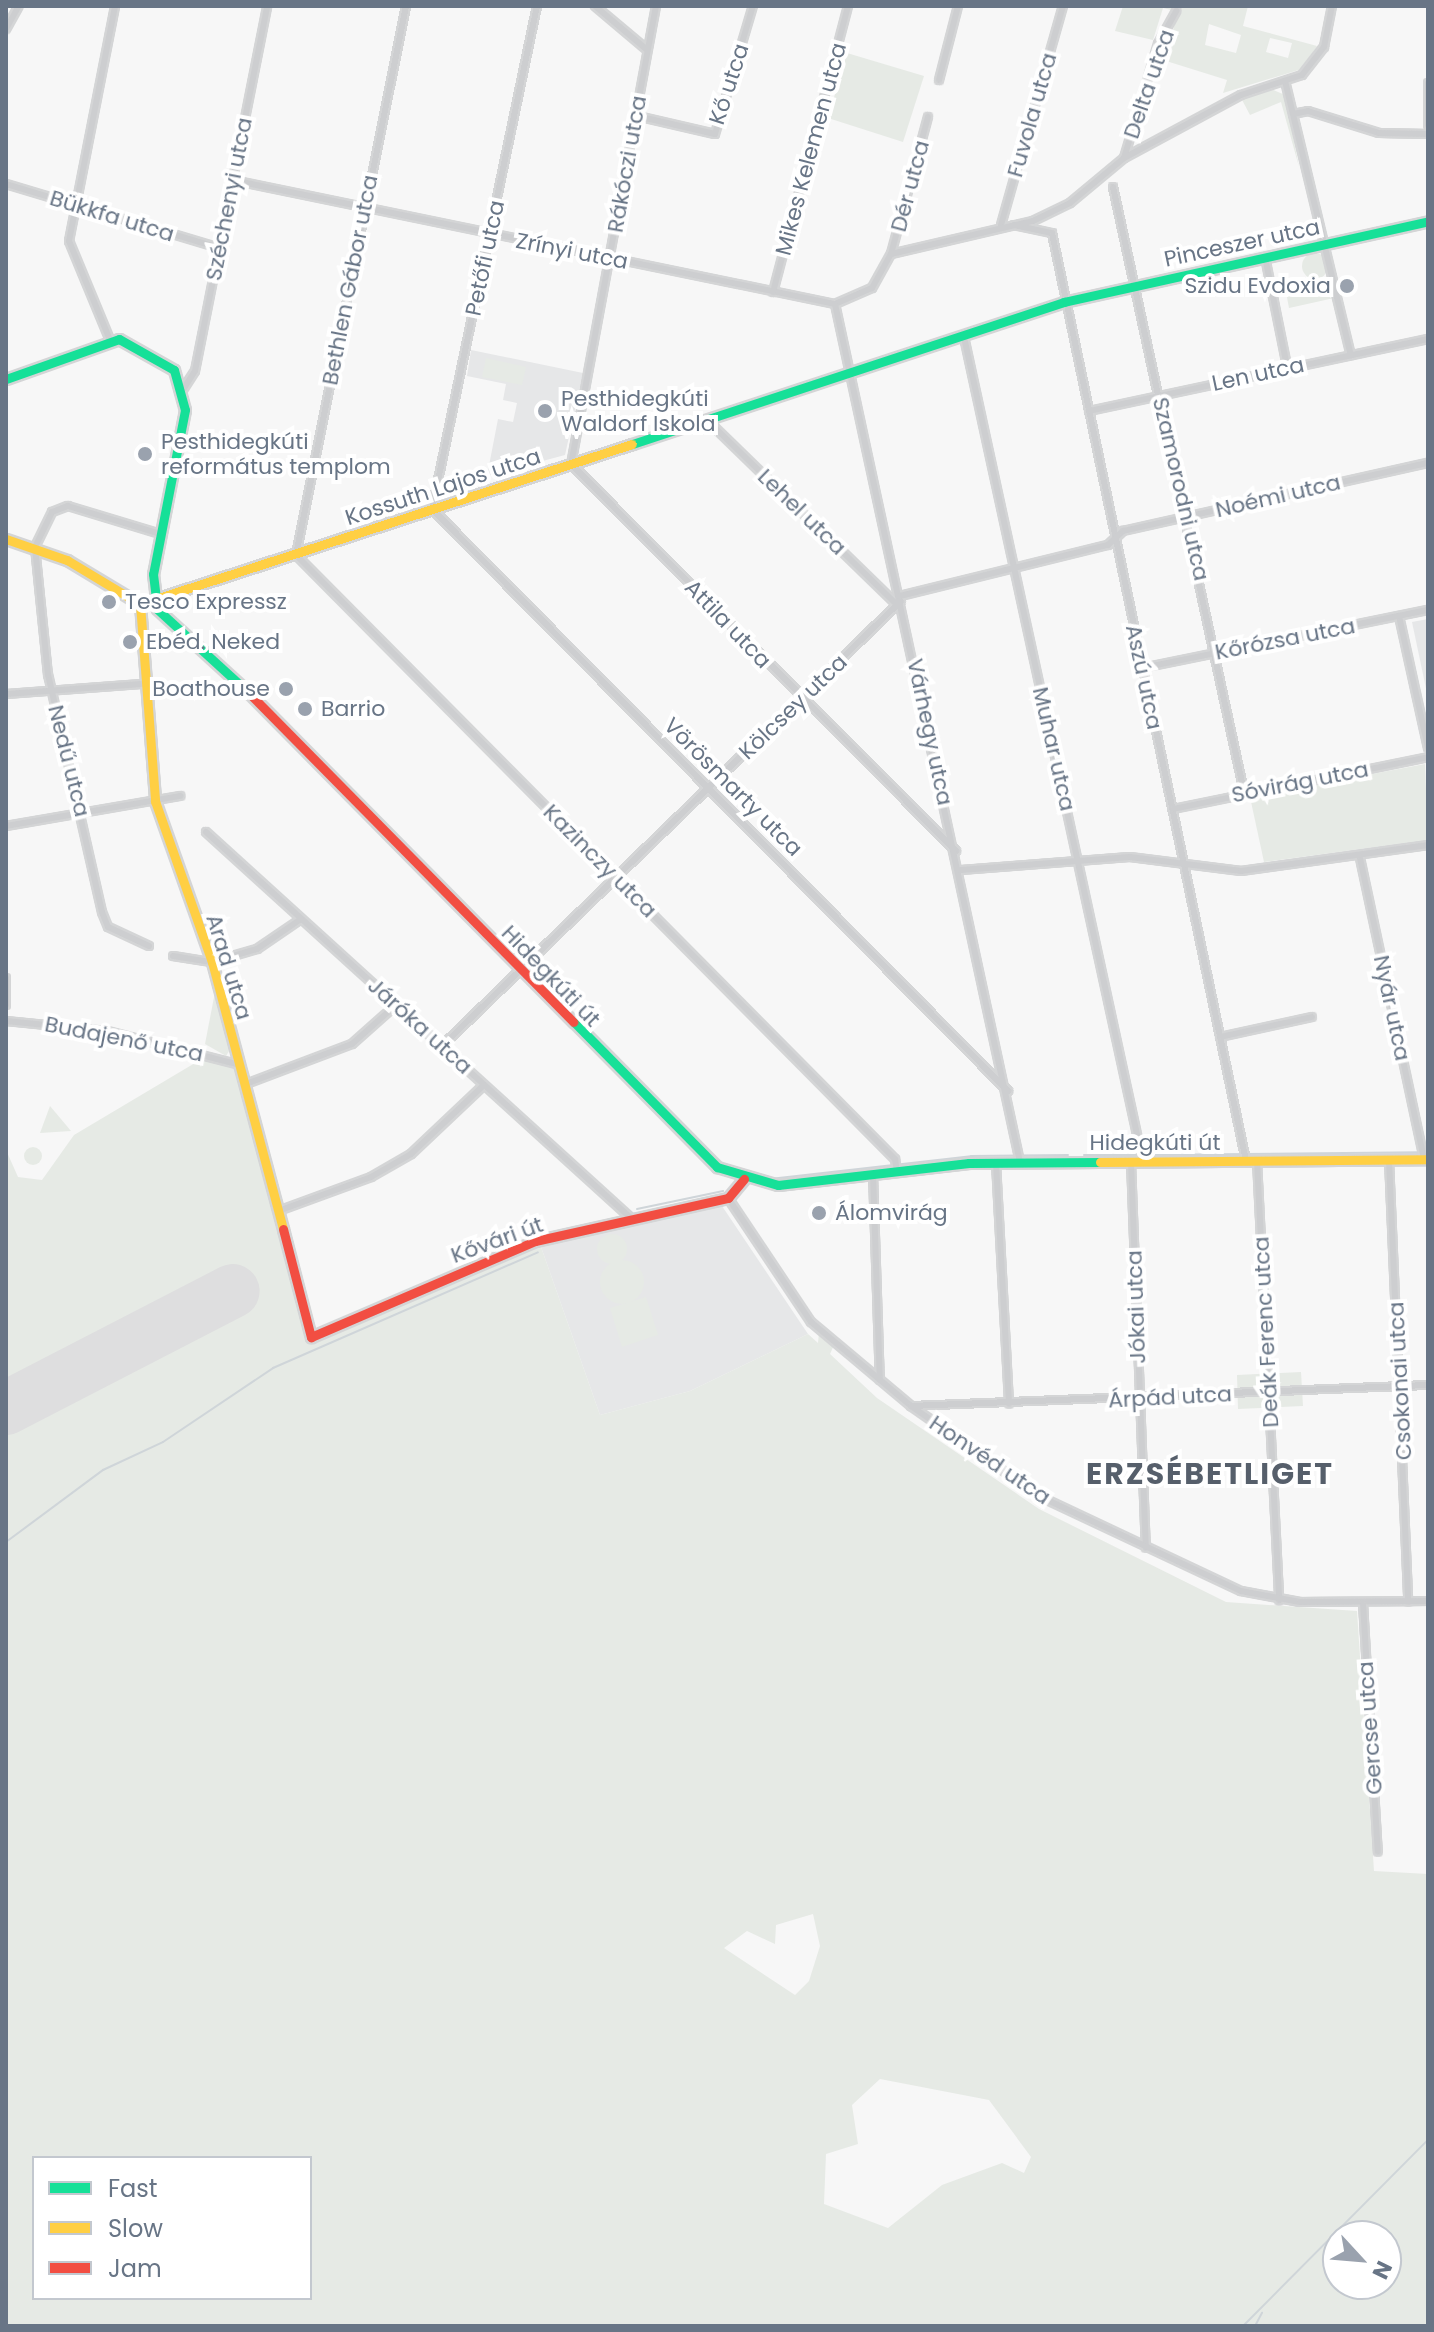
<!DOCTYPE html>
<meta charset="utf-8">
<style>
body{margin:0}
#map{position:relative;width:1434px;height:2332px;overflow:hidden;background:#f7f7f7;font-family:Poppins,sans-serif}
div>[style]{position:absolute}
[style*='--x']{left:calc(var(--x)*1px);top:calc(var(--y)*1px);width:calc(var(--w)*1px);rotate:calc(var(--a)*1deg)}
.built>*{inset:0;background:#e6e7e8}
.green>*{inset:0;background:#e6eae5}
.round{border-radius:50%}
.stream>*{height:2px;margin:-1px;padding:0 1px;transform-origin:1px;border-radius:1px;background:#cfd5d9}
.runway>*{height:54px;margin:-27px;padding:0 27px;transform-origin:27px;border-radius:27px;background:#dededf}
.roads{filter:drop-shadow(2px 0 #d4d5d6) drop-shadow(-2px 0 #d4d5d6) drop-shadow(0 2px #d4d5d6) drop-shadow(0 -2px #d4d5d6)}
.street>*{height:6px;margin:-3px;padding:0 3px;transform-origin:3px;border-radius:3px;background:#cdced0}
.fast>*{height:9px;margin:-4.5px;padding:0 4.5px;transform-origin:4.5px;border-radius:4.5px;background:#16e098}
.slow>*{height:9px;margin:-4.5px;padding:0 4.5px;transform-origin:4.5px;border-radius:4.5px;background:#ffcf43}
.jam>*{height:9px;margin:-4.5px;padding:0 4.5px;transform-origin:4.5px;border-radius:4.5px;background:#f24e42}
.dots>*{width:22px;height:22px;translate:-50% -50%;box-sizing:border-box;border:4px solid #fff;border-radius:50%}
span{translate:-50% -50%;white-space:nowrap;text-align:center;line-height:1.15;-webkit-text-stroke:8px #fff;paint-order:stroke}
.street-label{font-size:22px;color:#687586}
.poi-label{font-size:22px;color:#687586}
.right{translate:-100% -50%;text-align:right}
.left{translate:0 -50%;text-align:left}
.district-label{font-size:30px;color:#565f6b;font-weight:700;letter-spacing:2px}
.frame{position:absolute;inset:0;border:8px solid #687586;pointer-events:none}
.legend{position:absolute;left:32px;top:2156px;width:280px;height:144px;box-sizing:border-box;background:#fff;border:2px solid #c3c8cf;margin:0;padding:10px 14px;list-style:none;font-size:24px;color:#687586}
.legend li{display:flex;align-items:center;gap:16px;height:40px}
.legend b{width:40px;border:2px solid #c3c8cf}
.north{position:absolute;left:1322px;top:2220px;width:80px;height:80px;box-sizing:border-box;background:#fff;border:2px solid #c3c8cf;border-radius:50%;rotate:116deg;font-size:22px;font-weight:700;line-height:32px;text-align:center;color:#687586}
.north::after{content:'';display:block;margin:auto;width:28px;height:36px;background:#9aa2ae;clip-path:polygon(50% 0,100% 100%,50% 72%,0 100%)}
</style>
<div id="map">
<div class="built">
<div style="clip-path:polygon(471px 350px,583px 373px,565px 455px,487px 476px,498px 419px,513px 422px,517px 403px,503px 400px,506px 384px,467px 376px)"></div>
<div style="clip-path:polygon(1428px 619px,1428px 698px,1412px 622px)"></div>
<div style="clip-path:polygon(722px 1206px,808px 1334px,690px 1391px,600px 1415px,540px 1244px)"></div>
</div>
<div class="green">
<div style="clip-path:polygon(evenodd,1123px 6px,1248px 6px,1243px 26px,1317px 46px,1302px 69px,1223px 93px,1227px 80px,1163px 60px,1179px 12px,1163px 8px,1153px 40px,1115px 31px,1123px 6px,1209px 24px,1241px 35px,1236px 53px,1205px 45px,1209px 24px,1123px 6px,1270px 38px,1292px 43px,1288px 58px,1266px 52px,1270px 38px)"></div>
<div style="clip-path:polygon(847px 53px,924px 76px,903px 142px,828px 118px)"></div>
<div style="clip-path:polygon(1264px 86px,1285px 95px,1299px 167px,1281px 102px,1250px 115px,1240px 96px)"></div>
<div class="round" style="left:1302px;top:253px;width:26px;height:26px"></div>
<div style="clip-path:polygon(1330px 282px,1334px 298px,1289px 308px,1286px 292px)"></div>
<div style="clip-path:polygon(486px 358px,526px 367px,522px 385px,482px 377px)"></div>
<div style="clip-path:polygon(1425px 764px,1428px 840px,1264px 862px,1250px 797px)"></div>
<div style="clip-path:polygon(215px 992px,231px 1048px,226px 1056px,205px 1044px)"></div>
<div style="clip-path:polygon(evenodd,200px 1060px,238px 1068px,308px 1342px,540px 1244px,600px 1415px,690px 1391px,808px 1334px,818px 1343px,819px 1332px,834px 1345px,830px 1354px,877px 1398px,1039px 1509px,1226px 1602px,1357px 1611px,1374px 1871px,1428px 1874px,1428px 2326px,6px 2326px,6px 1150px,18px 1177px,42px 1180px,74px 1135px,200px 1060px,813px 1914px,820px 1946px,809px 1981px,795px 1995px,724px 1948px,747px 1931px,775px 1944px,776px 1925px,813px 1914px,200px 1060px,880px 2079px,989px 2100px,1031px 2157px,1024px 2173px,1002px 2163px,942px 2185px,888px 2228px,824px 2204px,826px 2154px,858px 2144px,852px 2105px,880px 2079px,200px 1060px,34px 2158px,310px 2158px,310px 2298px,34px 2298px,34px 2158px,200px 1060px,1338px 2236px,1386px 2236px,1386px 2284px,1338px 2284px,1338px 2236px)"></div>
<div style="clip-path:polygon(50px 1106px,66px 1125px,71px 1131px,40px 1133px)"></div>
<div class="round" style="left:24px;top:1147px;width:18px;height:18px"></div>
<div class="round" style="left:597px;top:1234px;width:30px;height:30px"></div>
<div class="round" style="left:600px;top:1260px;width:44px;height:44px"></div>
<div style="clip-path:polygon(646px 1297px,658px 1335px,622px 1347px,610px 1308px)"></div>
<div style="clip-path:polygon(1301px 1372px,1303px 1406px,1238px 1409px,1237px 1375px)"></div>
</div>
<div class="stream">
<div style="--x:1147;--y:671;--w:30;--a:78"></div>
<div style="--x:1246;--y:790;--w:50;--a:-10.4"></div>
<div style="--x:1207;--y:799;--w:34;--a:-14"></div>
<div style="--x:1084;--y:1155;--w:55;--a:0"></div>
<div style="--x:1145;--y:1155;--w:274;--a:-0.6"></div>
<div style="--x:770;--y:1179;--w:202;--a:-6.5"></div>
<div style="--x:971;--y:1156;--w:97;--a:-0.6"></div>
<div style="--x:637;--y:1209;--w:88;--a:-11.8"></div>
<div style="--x:6;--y:1542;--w:121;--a:-36.6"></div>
<div style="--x:103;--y:1470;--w:66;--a:-25"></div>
<div style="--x:163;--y:1442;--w:133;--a:-33.9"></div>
<div style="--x:273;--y:1368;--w:289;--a:-23.6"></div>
<div style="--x:1243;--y:2326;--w:262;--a:-45.2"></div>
<div style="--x:1255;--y:2326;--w:15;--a:-62"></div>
</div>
<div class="runway">
<div style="--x:6;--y:1408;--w:255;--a:-27.3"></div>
</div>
<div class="roads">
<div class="street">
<div style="--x:406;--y:6;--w:560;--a:101.33"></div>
<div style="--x:296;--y:555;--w:851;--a:45.24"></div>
<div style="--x:895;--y:1159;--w:12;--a:81"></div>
<div style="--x:595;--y:6;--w:67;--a:40.1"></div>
<div style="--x:656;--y:6;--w:466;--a:100.5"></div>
<div style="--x:571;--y:464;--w:546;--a:45.15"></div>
<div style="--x:6;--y:29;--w:26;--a:-61"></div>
<div style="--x:939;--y:80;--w:76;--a:-75.6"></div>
<div style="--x:1285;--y:81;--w:282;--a:76.5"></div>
<div style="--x:1428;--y:83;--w:42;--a:90"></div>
<div style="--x:1293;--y:114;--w:15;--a:-11"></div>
<div style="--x:1308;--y:111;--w:74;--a:17.2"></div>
<div style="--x:1379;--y:133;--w:49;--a:1.2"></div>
<div style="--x:637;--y:116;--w:80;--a:13"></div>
<div style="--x:715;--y:134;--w:134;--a:-73.5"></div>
<div style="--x:1124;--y:158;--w:119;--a:-73.4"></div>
<div style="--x:1158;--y:44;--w:38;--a:-61"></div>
<div style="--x:232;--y:180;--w:616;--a:11.62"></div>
<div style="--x:835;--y:304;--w:40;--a:-23.4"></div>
<div style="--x:872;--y:288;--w:39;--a:-61"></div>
<div style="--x:891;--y:254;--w:142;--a:-74.9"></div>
<div style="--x:6;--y:184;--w:222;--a:16.7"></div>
<div style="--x:1113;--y:187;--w:619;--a:77.78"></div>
<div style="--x:1001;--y:225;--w:228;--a:-74.2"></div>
<div style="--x:1014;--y:225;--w:39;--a:12"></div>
<div style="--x:1052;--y:233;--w:948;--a:78.19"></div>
<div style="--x:891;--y:254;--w:146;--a:-13.1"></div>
<div style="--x:1033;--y:221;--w:41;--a:-25.9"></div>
<div style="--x:1070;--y:203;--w:70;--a:-39.8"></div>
<div style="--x:1124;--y:158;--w:133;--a:-28.3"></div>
<div style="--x:1241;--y:95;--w:64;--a:-18.2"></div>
<div style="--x:1302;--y:75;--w:36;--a:-52"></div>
<div style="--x:1324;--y:47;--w:42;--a:-79"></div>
<div style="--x:1265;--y:257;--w:111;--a:78.6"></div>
<div style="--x:773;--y:292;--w:296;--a:-75.3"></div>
<div style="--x:835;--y:304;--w:878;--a:77.83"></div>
<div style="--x:964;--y:337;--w:844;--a:77.76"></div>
<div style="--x:110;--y:340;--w:107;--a:-112.5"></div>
<div style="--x:69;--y:241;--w:239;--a:-78.9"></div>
<div style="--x:184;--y:388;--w:20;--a:-57"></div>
<div style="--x:195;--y:371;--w:372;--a:-78.8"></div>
<div style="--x:1089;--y:411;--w:347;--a:-12"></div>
<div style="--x:707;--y:420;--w:265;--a:44.2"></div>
<div style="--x:432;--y:509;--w:514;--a:-78.21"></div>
<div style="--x:435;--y:512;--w:815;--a:45.3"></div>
<div style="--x:900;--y:596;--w:214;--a:-13.8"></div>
<div style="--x:1108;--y:545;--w:21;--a:-43"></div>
<div style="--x:1123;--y:531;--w:312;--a:-12.6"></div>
<div style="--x:1399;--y:616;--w:135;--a:77.6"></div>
<div style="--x:1142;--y:668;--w:292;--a:-11.5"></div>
<div style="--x:6;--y:694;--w:136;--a:-4.2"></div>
<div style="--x:1173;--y:809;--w:260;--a:-11.5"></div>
<div style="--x:6;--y:826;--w:177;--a:-9.8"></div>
<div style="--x:206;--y:832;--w:577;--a:42.26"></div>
<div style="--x:1360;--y:858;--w:308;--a:78"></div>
<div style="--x:961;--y:870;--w:169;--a:-4.4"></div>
<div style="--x:1130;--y:857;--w:112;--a:7.2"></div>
<div style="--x:1241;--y:871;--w:189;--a:-7.9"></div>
<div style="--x:149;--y:946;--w:45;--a:-155.1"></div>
<div style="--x:108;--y:927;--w:16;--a:-112"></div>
<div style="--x:102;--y:912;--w:243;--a:-102.8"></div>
<div style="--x:48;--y:675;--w:129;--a:-95.8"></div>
<div style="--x:35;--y:547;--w:39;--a:-64"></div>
<div style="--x:52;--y:512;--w:17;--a:-21"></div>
<div style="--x:68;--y:506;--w:97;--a:16.8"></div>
<div style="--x:173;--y:956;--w:39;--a:9"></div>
<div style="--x:212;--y:962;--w:47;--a:-16.1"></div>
<div style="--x:257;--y:949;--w:53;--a:-34.3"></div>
<div style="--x:6;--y:978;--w:27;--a:90"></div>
<div style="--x:6;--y:1021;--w:101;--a:5.7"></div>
<div style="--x:107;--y:1031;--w:137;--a:14.3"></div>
<div style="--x:1220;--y:1037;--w:94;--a:-12.3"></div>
<div style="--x:442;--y:1046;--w:639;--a:-44.11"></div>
<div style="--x:246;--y:1084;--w:113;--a:-20.7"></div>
<div style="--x:352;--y:1044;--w:59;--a:-41.6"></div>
<div style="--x:1389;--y:1160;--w:442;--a:87.5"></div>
<div style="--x:1257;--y:1161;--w:440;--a:87.1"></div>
<div style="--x:1131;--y:1162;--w:386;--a:87.8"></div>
<div style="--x:996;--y:1163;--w:241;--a:86.9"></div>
<div style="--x:873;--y:1174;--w:206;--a:88.1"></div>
<div style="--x:728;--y:1198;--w:149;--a:56.2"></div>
<div style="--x:811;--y:1322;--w:131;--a:40"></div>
<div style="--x:911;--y:1406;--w:159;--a:35"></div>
<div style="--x:1041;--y:1497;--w:221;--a:25.2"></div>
<div style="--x:1241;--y:1591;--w:60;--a:10.6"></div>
<div style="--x:1300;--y:1602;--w:128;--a:-0.4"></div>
<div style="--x:281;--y:1210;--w:96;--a:-20.1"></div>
<div style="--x:371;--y:1177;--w:46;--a:-29.9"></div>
<div style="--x:411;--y:1154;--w:100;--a:-43.4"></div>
<div style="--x:911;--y:1406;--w:517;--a:-2.33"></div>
<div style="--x:1363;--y:1603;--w:249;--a:86.6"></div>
</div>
<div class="fast">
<div style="--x:6;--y:379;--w:120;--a:-19.5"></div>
<div style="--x:119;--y:339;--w:63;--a:29.4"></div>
<div style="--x:174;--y:370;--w:41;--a:74.6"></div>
<div style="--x:185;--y:410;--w:167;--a:101"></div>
<div style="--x:153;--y:574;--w:35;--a:83"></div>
<div style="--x:157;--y:609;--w:125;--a:42.4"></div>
<div style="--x:632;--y:444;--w:455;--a:-18.2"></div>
<div style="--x:1064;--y:302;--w:373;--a:-12.5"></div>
<div style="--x:574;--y:1022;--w:204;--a:45.4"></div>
<div style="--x:717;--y:1167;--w:64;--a:16.4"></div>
<div style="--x:778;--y:1185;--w:192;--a:-6.6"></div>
<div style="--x:969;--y:1163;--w:131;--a:-0.4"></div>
</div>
<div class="slow">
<div style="--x:6;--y:539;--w:65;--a:19"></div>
<div style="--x:67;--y:560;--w:85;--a:31.1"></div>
<div style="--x:140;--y:604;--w:517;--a:-18.01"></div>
<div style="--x:140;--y:604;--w:198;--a:85.6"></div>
<div style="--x:155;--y:801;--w:171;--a:70.5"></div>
<div style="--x:212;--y:962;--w:276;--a:75.1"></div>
<div style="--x:1100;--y:1162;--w:328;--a:-0.5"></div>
</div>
<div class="jam">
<div style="--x:249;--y:693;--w:462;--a:45.4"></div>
<div style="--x:283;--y:1229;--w:112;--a:75.5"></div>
<div style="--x:311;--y:1337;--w:244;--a:-23.2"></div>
<div style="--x:535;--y:1241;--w:198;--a:-12.6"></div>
<div style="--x:728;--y:1198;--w:25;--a:-50"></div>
</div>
</div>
<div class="dots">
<div style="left:1347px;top:286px;background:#9aa2ae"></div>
<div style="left:545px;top:411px;background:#9aa2ae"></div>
<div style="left:145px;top:454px;background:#9aa2ae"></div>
<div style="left:109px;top:602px;background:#9aa2ae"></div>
<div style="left:130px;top:642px;background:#9aa2ae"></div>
<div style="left:286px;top:689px;background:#9aa2ae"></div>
<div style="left:305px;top:709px;background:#9aa2ae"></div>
<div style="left:819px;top:1213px;background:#9aa2ae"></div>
</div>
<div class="street-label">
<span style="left:729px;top:84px;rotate:-72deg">Kő utca</span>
<span style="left:1149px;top:84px;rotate:-71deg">Delta utca</span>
<span style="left:1032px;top:115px;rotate:-74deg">Fuvola utca</span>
<span style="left:811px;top:149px;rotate:-75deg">Mikes Kelemen utca</span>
<span style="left:627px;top:164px;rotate:-80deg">Rákóczi utca</span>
<span style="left:910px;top:186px;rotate:-75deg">Dér utca</span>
<span style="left:229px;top:199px;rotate:-79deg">Széchenyi utca</span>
<span style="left:112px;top:216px;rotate:17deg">Bükkfa utca</span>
<span style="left:1242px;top:243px;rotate:-12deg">Pinceszer utca</span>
<span style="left:572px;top:251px;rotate:11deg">Zrínyi utca</span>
<span style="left:485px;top:258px;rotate:-78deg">Petőfi utca</span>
<span style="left:350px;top:280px;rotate:-79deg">Bethlen Gábor utca</span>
<span style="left:1258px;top:374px;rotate:-12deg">Len utca</span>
<span style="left:443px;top:487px;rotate:-18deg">Kossuth Lajos utca</span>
<span style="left:1181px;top:489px;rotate:77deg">Szamorodni utca</span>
<span style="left:1278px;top:496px;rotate:-13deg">Noémi utca</span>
<span style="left:802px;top:512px;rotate:44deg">Lehel utca</span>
<span style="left:728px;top:624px;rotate:46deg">Attila utca</span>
<span style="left:1285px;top:639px;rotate:-11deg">Kőrózsa utca</span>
<span style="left:1144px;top:677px;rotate:78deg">Aszú utca</span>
<span style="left:793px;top:707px;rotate:-44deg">Kölcsey utca</span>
<span style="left:930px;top:732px;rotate:78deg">Várhegy utca</span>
<span style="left:1054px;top:749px;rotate:77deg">Muhar utca</span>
<span style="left:69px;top:761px;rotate:76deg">Nedű utca</span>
<span style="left:1300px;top:782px;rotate:-11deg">Sóvirág utca</span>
<span style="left:733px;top:787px;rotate:45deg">Vörösmarty utca</span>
<span style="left:600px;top:861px;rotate:45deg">Kazinczy utca</span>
<span style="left:229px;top:967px;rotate:73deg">Arad utca</span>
<span style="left:551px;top:976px;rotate:46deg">Hidegkúti út</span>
<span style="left:1392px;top:1008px;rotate:78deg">Nyár utca</span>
<span style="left:420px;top:1026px;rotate:42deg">Járóka utca</span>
<span style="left:124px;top:1039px;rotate:11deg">Budajenő utca</span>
<span style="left:1155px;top:1143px">Hidegkúti út</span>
<span style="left:497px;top:1240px;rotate:-20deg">Kővári út</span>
<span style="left:1136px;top:1307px;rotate:-92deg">Jókai utca</span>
<span style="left:1266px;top:1332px;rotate:-93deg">Deák Ferenc utca</span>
<span style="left:1400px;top:1381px;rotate:-93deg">Csokonai utca</span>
<span style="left:1170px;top:1397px;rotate:-3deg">Árpád utca</span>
<span style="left:990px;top:1460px;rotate:34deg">Honvéd utca</span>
<span style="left:1370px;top:1728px;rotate:-94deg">Gercse utca</span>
</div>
<div class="poi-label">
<span class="right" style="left:1331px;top:286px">Szidu Evdoxia</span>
<span class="left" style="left:561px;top:411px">Pesthidegkúti<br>Waldorf Iskola</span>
<span class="left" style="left:161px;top:454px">Pesthidegkúti<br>református templom</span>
<span class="left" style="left:125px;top:602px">Tesco Expressz</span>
<span class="left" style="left:146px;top:642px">Ebéd. Neked</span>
<span class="right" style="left:270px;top:689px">Boathouse</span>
<span class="left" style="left:321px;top:709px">Barrio</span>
<span class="left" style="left:835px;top:1213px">Álomvirág</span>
</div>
<div class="district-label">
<span style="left:1210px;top:1474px">ERZSÉBETLIGET</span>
</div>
<div class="frame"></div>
<ul class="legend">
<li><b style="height:10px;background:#16e098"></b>Fast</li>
<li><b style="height:10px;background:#ffcf43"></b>Slow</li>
<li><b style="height:10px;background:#f24e42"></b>Jam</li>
</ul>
<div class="north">N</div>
</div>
